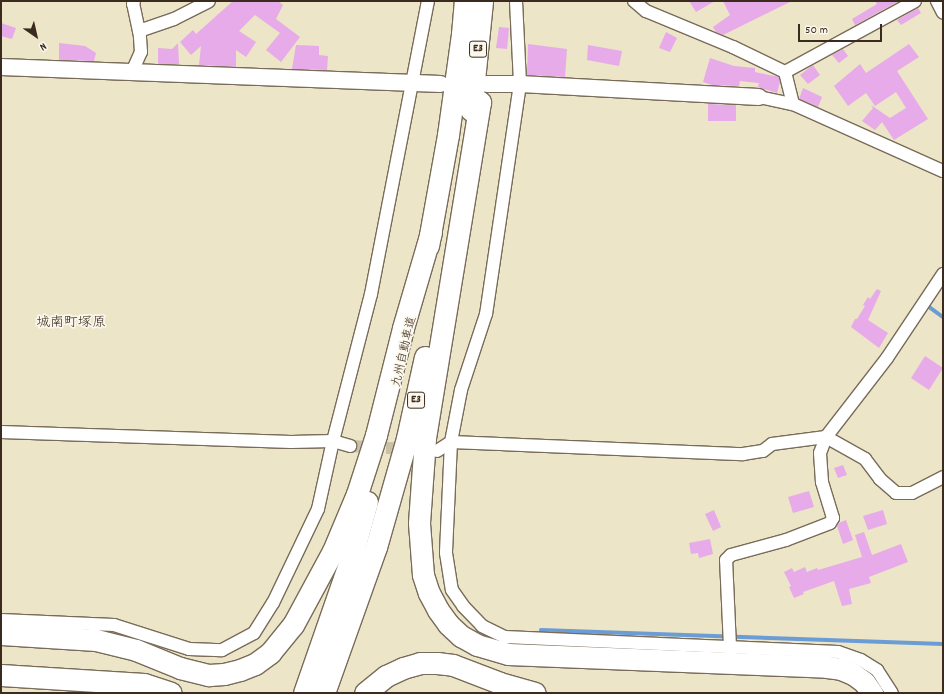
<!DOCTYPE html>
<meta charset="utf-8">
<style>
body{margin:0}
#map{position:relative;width:944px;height:694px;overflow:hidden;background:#ece5c7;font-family:Dekko,"Klee One",sans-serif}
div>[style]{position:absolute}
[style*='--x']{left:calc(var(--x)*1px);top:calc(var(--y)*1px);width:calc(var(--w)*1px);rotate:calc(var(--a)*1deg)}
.stream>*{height:3.5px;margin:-1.75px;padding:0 1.75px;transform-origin:1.75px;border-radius:1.75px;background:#6c9cd5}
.building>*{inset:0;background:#e6abe8}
.street-tunnel>*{height:12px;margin-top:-6px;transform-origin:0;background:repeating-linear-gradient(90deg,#c9c0a5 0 12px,transparent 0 18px)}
.roads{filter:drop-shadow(1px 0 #796b59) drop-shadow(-1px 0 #796b59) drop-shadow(0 1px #796b59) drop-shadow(0 -1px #796b59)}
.street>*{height:12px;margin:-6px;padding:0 6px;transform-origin:6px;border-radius:6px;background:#fff}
.secondary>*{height:16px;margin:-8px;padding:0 8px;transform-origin:8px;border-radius:8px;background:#fff}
.highway>*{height:21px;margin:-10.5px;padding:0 10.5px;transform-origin:10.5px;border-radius:10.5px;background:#fff}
span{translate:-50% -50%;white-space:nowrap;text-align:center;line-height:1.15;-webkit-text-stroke:3.5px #fbf7ec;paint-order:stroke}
.shield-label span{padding:1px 3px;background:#fbf7ec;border:1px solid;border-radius:3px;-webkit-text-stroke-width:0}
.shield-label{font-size:11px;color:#3b2a1e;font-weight:700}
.street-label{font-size:12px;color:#3b2a1e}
.quarter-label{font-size:14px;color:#3b2a1e}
.frame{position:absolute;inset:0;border:2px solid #3b2a1e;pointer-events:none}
.north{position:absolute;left:16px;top:16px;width:40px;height:40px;-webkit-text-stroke:3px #fbf7ec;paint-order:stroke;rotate:146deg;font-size:11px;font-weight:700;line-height:16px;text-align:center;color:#3b2a1e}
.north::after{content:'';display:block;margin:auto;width:14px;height:18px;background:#3b2a1e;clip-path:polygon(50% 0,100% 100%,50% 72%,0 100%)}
.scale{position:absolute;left:798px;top:24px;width:84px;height:18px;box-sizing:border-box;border:2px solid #3b2a1e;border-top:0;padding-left:5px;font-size:12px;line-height:14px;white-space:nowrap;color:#3b2a1e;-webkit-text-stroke:3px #fbf7ec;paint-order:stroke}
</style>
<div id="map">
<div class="stream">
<div style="--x:928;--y:306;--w:19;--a:36"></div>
<div style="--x:541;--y:630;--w:402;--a:2"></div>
</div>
<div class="building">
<div style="clip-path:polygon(233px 1px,278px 1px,283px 5px,276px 19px,300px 37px,281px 62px,266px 50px,280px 33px,255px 15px,239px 31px,256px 42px,246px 57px,236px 50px,236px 67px,199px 65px,201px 46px,191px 55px,180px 42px,193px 30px,196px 34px)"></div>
<div style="clip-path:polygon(689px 1px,715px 1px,696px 12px)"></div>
<div style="clip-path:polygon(723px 1px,792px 1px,723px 35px,716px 32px,713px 27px,730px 15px)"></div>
<div style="clip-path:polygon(875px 1px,899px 1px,855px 25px,852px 19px,877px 4px)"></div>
<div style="clip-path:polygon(918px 8px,921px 13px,901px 25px,897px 20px)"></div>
<div style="clip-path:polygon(1px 23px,16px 28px,12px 39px,1px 36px)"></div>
<div style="clip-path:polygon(499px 27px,509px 28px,507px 49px,496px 48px)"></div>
<div style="clip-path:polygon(666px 32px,677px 38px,670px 52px,659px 48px)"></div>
<div style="clip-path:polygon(59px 43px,85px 46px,96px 53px,94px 61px,59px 60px)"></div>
<div style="clip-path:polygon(178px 43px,179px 64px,158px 64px,158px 48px,172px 49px)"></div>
<div style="clip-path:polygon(528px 44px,567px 49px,565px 77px,527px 75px)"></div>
<div style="clip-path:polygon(909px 44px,919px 57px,897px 71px,928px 119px,894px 140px,882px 122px,875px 130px,862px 121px,873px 108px,871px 105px,890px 118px,906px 108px,896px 92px,875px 106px,866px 93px,848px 106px,834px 86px,860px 64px,866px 73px)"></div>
<div style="clip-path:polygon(296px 45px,319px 46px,319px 55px,328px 56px,327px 70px,292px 69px)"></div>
<div style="clip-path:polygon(588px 45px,622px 51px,619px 66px,587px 60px)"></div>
<div style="clip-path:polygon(843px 49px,848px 56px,839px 63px,832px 55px)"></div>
<div style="clip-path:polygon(710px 58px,734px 66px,755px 68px,755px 72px,779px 77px,780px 82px,777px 93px,758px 87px,759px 83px,740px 81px,739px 86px,712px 85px,703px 82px)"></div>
<div style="clip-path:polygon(813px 65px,820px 75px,808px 84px,800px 75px)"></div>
<div style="clip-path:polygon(803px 88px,822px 97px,818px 107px,799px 99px)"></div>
<div style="clip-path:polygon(708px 104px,736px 105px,736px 121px,708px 121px)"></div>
<div style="clip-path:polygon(877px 289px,881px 291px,868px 320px,888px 333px,879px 348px,851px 327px,855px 319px,857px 319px,865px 306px,863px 305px,868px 297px,870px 299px)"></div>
<div style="clip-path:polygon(925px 356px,943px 368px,929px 390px,911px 378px)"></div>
<div style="clip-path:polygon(843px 465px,847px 475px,838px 478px,834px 468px)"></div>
<div style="clip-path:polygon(809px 491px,814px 507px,793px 513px,788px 497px)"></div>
<div style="clip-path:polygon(714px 510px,721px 527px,713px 531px,705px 514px)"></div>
<div style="clip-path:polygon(883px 510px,887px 524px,868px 530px,863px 516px)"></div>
<div style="clip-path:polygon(846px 520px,853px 540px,843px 544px,837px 526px,839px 523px)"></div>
<div style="clip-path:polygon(864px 532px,872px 555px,901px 544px,908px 562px,869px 577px,871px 583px,849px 589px,852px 604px,842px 606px,834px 581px,803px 592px,804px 594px,794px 598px,789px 587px,791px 586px,784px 572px,792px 568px,794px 572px,805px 567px,807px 572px,817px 568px,818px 570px,862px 557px,855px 535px)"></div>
<div style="clip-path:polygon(710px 539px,713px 554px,699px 558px,698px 553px,691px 554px,689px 543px)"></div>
</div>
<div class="street-tunnel">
<div style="--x:350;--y:446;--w:58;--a:3"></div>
</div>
<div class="roads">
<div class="street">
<div style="--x:516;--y:1;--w:83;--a:87.2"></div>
<div style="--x:520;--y:84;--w:232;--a:98.4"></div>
<div style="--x:486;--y:314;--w:80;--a:108.2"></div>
<div style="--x:461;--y:390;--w:53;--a:100.9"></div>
<div style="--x:451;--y:442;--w:111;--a:92.6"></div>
<div style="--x:446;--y:553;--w:37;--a:81"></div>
<div style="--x:452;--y:590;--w:19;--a:55"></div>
<div style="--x:463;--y:606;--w:28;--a:46"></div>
<div style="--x:482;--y:626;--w:25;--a:26"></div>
<div style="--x:505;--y:637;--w:333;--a:2.6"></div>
<div style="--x:838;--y:652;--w:24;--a:19"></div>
<div style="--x:861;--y:660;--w:19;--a:32"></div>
<div style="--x:877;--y:670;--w:27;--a:57"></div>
<div style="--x:634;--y:1;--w:16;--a:40"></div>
<div style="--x:646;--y:11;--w:94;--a:22.5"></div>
<div style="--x:733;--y:47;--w:58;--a:25.7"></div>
<div style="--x:937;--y:1;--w:13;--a:63"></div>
<div style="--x:139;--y:31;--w:37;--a:-19"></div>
<div style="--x:174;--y:19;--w:39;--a:-27"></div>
<div style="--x:132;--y:72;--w:22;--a:-66"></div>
<div style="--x:141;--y:52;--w:16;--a:-94"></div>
<div style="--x:140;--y:36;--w:33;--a:-102"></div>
<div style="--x:133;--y:4;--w:3;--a:-72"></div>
<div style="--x:785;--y:72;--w:148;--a:-28.6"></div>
<div style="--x:785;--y:72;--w:33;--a:76"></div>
<div style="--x:759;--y:97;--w:35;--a:12"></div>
<div style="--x:793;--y:104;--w:164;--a:24.1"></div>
<div style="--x:1;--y:432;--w:290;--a:2"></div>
<div style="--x:291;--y:442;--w:42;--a:-1.4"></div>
<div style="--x:333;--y:441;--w:18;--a:16"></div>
<div style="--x:437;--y:451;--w:17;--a:-33"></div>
<div style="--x:451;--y:442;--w:292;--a:2.4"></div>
<div style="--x:743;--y:454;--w:20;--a:-9"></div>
<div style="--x:763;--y:451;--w:11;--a:-38"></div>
<div style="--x:772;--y:444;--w:54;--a:-7.4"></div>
<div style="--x:826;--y:437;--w:45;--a:29.4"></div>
<div style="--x:865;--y:459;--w:25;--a:53"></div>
<div style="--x:880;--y:479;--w:21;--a:41"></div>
<div style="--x:896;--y:493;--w:16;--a:0"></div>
<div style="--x:912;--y:493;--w:35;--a:-27"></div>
<div style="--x:1;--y:620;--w:113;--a:2.5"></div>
<div style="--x:114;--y:625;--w:79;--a:17.7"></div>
<div style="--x:189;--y:649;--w:33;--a:2"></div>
<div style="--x:222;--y:650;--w:36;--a:-28"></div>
<div style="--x:254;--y:633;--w:36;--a:-58"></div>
<div style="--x:273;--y:603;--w:104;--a:-64.4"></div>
<div style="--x:318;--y:509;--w:70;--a:-77.6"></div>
<div style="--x:333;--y:441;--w:152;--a:-75.5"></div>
<div style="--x:371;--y:294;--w:298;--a:-79"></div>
<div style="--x:730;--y:647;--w:87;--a:-92.6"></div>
<div style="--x:726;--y:560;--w:7;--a:-45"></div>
<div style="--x:731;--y:555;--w:57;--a:-15.3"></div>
<div style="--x:786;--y:540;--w:47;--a:-21.1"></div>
<div style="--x:830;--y:523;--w:6;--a:-59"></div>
<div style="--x:833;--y:518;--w:38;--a:-107"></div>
<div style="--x:822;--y:482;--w:29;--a:-94"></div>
<div style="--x:820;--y:453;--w:17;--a:-69"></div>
<div style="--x:826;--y:437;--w:100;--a:-52.3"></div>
<div style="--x:887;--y:358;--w:101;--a:-56.3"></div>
</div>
<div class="secondary">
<div style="--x:1;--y:67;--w:440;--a:2.2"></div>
<div style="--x:487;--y:84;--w:33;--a:0"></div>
<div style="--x:520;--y:84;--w:239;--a:3.1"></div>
</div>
<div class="highway">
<div style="--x:473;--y:97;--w:9;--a:36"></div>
<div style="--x:480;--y:102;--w:341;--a:99.3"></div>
<div style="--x:425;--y:439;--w:84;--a:94.1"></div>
<div style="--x:419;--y:523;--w:52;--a:85.6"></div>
<div style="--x:423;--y:575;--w:19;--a:72"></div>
<div style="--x:429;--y:593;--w:19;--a:62"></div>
<div style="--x:438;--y:610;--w:17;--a:54"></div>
<div style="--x:448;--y:624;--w:18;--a:43"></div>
<div style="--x:461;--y:636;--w:18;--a:29"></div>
<div style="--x:477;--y:645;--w:32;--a:16"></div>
<div style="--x:508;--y:654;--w:319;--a:2.3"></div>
<div style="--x:827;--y:667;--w:14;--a:8"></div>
<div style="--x:841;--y:669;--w:13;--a:23"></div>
<div style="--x:853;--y:674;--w:14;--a:36"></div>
<div style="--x:864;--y:682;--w:14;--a:54"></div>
<div style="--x:471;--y:110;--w:110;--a:-84.2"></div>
<div style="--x:428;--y:246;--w:113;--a:-79.8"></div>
<div style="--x:448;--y:135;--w:102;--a:-82.1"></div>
<div style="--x:462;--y:34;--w:33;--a:-85"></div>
<div style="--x:1;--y:634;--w:95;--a:3.6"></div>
<div style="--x:96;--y:640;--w:41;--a:14"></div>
<div style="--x:136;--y:650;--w:48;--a:22.2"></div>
<div style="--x:180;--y:668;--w:30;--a:14"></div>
<div style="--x:209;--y:675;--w:15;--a:-4"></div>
<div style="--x:224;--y:674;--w:16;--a:-14"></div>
<div style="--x:240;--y:670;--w:16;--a:-22"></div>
<div style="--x:255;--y:664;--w:19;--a:-36"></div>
<div style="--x:270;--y:653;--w:36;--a:-51"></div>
<div style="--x:293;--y:625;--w:84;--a:-61.6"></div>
<div style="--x:333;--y:551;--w:62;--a:-67.2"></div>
<div style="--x:357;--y:494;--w:62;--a:-72.1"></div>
<div style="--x:376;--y:435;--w:110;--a:-75.8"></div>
<div style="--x:403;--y:328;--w:100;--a:-73.7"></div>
<div style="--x:1;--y:675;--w:143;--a:3.6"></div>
<div style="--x:144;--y:684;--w:28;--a:18"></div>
<div style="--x:304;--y:693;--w:149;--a:-70.8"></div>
<div style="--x:353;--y:552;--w:52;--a:-74.4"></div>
<div style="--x:324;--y:693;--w:155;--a:-70.4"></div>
<div style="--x:376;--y:547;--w:113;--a:-74.1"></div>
<div style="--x:407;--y:438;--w:83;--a:-77.5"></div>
<div style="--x:365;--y:693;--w:27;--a:-39"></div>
<div style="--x:386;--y:676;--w:19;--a:-25"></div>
<div style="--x:403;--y:668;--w:18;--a:-16"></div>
<div style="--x:420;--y:663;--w:17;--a:0"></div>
<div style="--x:437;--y:663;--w:16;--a:7"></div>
<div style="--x:453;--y:665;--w:50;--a:21"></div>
<div style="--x:500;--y:683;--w:36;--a:16"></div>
</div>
</div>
<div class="shield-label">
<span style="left:478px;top:49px">E3</span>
<span style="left:416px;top:400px">E3</span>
</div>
<div class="street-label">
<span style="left:405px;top:352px;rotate:-77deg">九州自動車道</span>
</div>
<div class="quarter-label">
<span style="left:71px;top:323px">城南町塚原</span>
</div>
<div class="frame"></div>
<div class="north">N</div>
<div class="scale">50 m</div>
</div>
